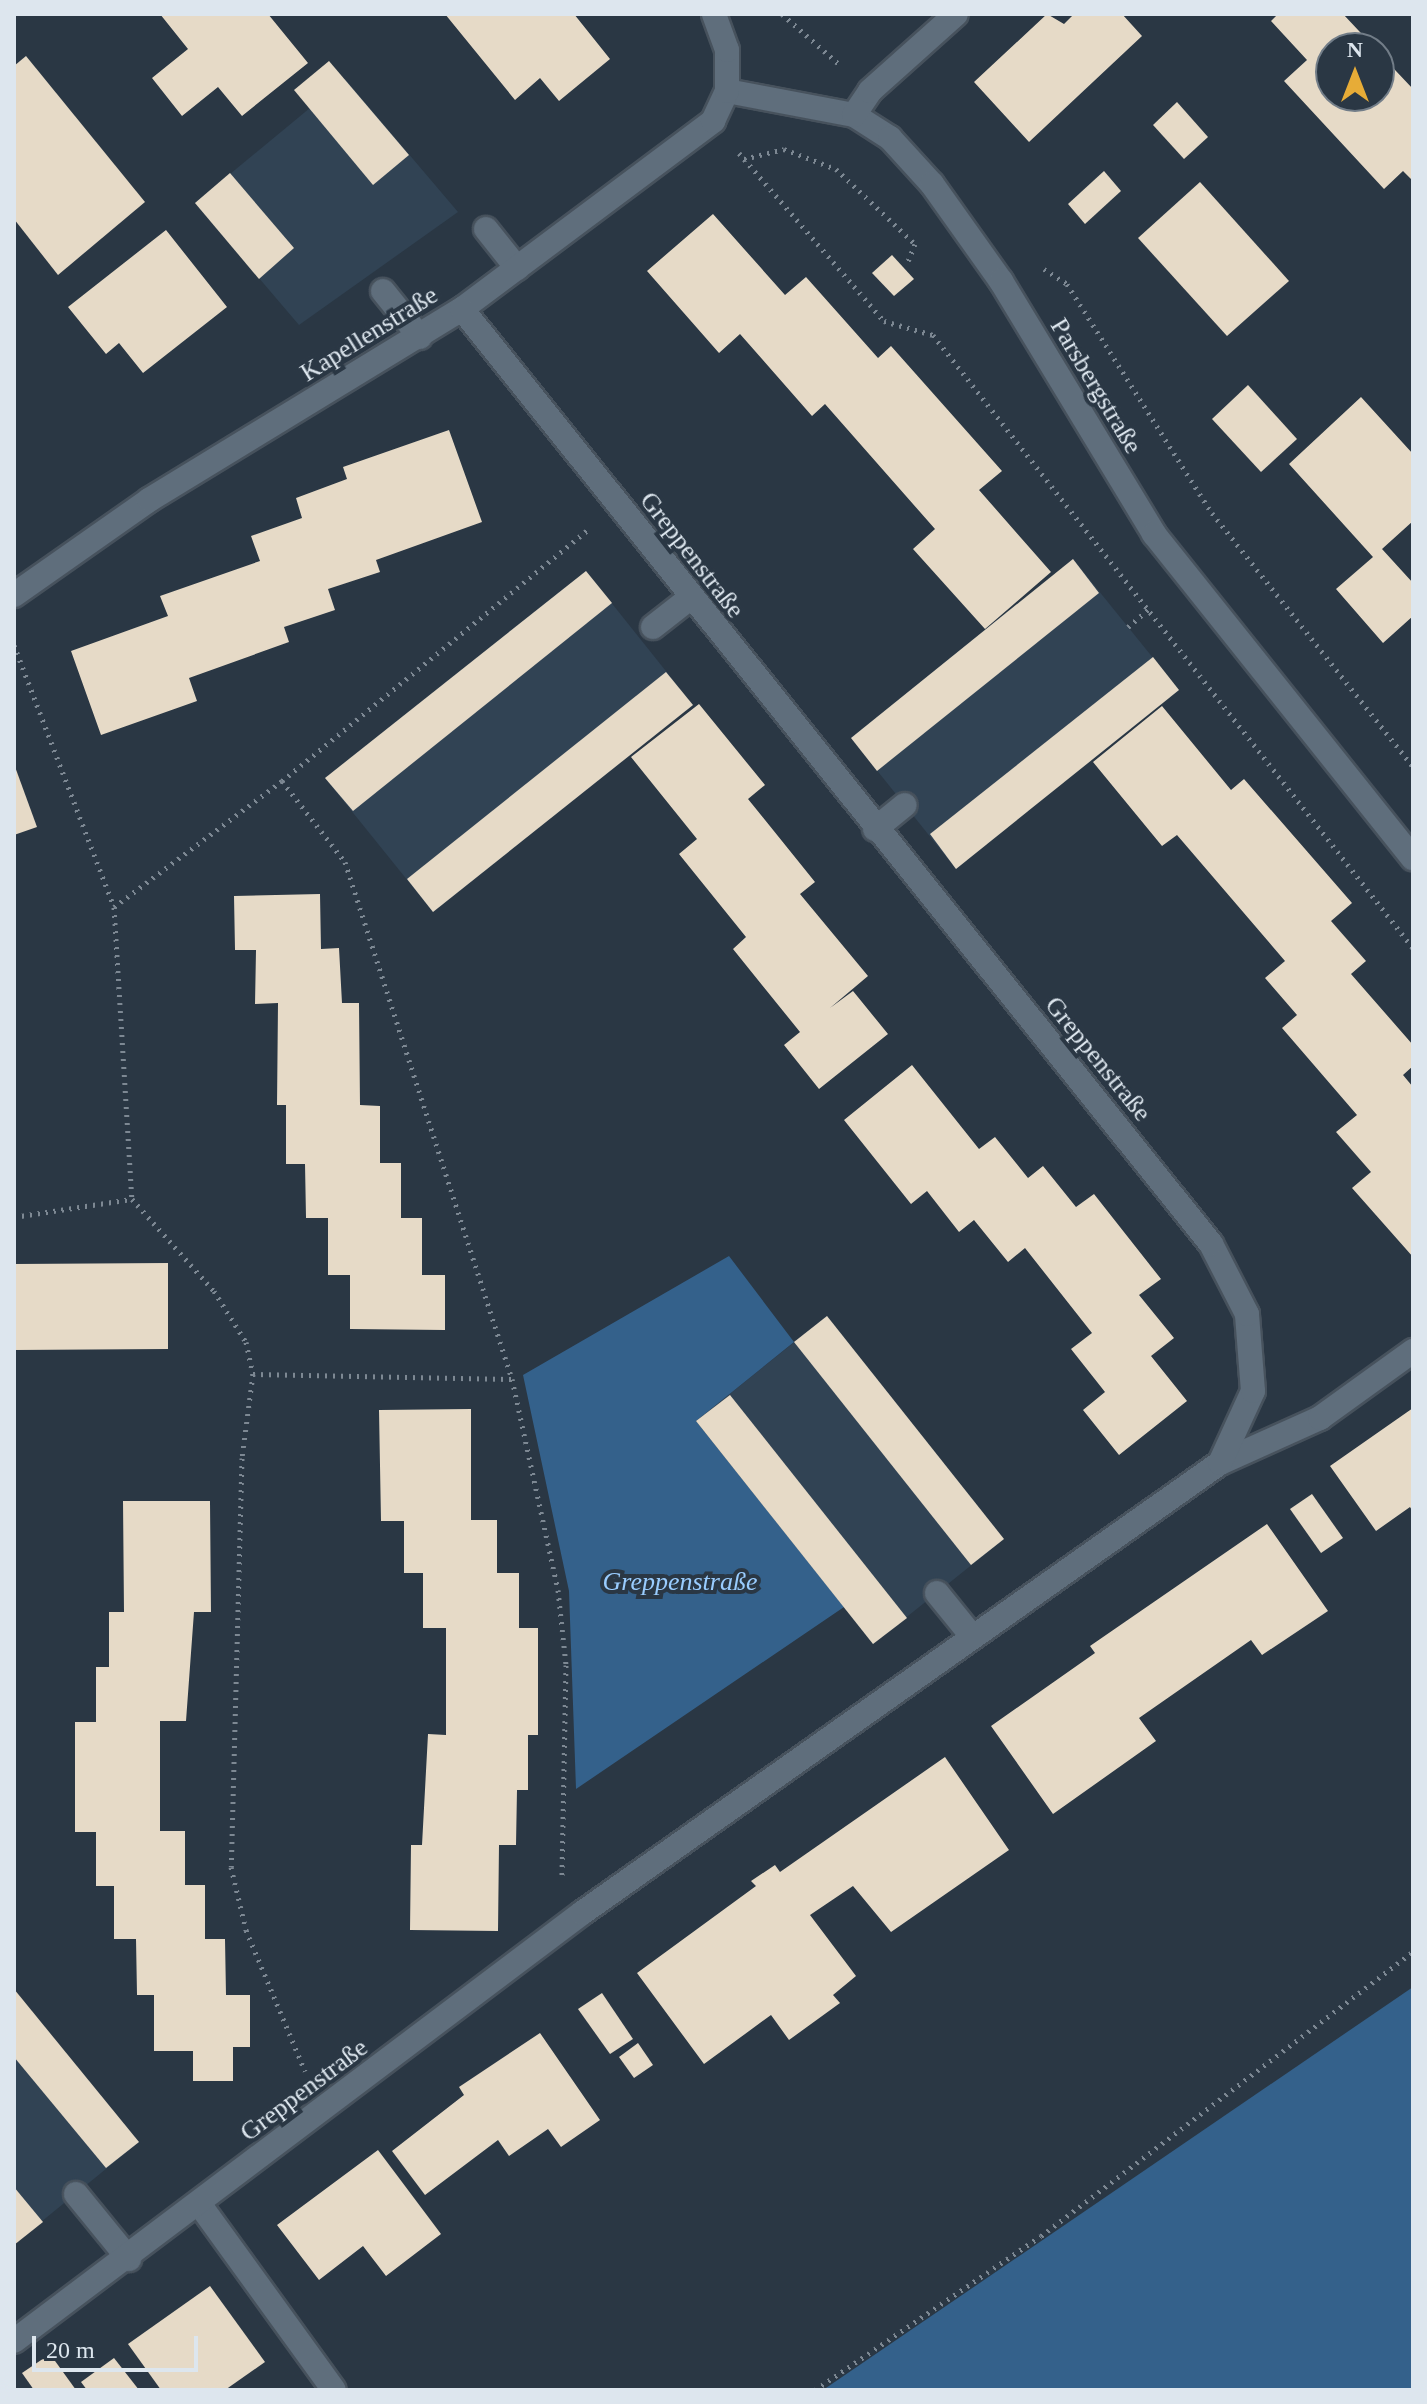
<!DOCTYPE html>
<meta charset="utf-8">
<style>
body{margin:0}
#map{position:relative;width:1427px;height:2404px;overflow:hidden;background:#2a3744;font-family:"Times New Roman",serif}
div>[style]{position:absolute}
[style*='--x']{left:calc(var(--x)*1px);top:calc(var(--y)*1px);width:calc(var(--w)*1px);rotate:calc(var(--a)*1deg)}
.built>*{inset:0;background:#314354}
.green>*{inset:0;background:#34618b}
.building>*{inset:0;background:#e6dac7}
.path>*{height:5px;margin-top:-2.5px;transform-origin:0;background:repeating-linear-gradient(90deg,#7d8893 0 2px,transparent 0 8px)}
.roads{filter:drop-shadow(2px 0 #47525d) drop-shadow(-2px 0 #47525d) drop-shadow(0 2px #47525d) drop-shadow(0 -2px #47525d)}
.lane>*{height:24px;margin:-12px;padding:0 12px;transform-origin:12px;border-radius:12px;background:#5f6e7c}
.street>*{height:24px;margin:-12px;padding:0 12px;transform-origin:12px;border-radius:12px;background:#5f6e7c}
span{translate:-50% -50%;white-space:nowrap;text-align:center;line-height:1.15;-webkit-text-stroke:8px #2a3744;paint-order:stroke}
.street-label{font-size:26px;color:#dde6ee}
.park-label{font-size:26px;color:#99ccfe;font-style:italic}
.frame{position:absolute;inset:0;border:16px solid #dde6ee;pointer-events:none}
.north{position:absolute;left:1315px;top:32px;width:80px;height:80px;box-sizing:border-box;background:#2a3744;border:2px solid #727d88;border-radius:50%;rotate:0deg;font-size:22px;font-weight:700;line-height:32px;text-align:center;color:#dde6ee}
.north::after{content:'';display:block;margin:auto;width:28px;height:36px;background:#e7ac37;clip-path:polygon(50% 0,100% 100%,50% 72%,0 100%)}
.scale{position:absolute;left:32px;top:2336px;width:166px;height:36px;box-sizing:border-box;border:4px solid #dde6ee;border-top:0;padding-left:10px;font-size:24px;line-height:28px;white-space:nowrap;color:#dde6ee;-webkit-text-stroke:6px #2a3744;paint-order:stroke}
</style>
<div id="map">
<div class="built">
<div style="clip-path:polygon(345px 79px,458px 212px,299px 325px,195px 203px)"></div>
<div style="clip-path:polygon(1073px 559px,1179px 690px,956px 869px,851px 738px)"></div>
<div style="clip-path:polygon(586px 571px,693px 705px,433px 912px,325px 778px)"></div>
<div style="clip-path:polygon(827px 1316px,1004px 1539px,873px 1644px,696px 1421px)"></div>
<div style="clip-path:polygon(14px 1990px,139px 2142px,14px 2244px)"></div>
</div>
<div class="green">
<div style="clip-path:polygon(729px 1256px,794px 1342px,696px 1421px,844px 1607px,576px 1789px,569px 1591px,523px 1375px)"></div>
<div style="clip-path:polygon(1413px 1987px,1413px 2390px,823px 2390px)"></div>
</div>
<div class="building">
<div style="clip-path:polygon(160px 14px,268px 14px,308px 63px,242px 116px,218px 87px,182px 116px,152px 78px,188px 49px)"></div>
<div style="clip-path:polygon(445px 14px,574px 14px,610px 59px,559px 101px,540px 78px,515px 100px)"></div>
<div style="clip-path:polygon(1047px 14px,1064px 24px,1074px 14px,1122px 14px,1142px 36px,1029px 142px,974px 82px)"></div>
<div style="clip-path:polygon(1278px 14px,1343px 14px,1375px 48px,1331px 48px,1331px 96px,1379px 96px,1379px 53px,1413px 89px,1413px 181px,1403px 171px,1384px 189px,1284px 81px,1307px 60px,1271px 21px)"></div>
<div style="clip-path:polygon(26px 56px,145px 202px,58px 275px,14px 219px,14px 66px)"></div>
<div style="clip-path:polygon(329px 61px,409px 155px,373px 185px,294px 90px)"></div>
<div style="clip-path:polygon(1177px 102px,1208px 137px,1184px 159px,1153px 125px)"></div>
<div style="clip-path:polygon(1104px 171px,1121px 191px,1085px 224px,1068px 204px)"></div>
<div style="clip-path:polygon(230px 173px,294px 248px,259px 279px,195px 203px)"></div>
<div style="clip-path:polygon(1200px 182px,1289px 281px,1227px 336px,1138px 238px)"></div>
<div style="clip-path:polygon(713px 214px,785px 295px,806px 277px,878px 358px,891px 346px,1002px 471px,979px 490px,1051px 572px,985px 629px,913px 549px,935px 529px,825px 404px,812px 416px,740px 334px,719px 353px,647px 271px)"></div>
<div style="clip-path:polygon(166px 230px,227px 307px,143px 373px,119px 343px,106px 354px,68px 307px)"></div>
<div style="clip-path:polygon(892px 255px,914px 279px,894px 296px,872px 273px)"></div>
<div style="clip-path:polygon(1248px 385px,1297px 439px,1261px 472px,1212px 419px)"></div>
<div style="clip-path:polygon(1361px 397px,1413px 454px,1413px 521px,1382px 549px,1413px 583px,1413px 616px,1383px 643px,1336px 589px,1373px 557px,1289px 464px)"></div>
<div style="clip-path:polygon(449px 430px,482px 522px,376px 560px,380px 572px,328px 589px,335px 610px,284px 627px,289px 642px,189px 678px,197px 701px,101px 735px,71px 651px,168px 616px,160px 596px,260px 561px,251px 536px,302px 518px,296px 498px,347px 479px,343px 467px)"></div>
<div style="clip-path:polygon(1073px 559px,1099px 593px,877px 771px,851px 738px)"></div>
<div style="clip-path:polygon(586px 571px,612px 603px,353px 811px,325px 778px)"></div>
<div style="clip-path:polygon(1153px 657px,1179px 690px,956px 869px,930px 834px)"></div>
<div style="clip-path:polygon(666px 672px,693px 705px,433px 912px,407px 879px)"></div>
<div style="clip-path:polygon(699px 704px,765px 785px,748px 799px,815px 882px,800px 894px,868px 976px,830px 1008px,853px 991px,888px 1034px,819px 1089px,784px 1045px,800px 1032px,733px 949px,746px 937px,679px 854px,697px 839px,631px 757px)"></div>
<div style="clip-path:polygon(1162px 706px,1231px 790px,1244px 779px,1352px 903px,1331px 921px,1366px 961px,1351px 974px,1413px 1045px,1413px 1066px,1403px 1075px,1413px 1087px,1413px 1257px,1352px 1188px,1371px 1172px,1336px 1132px,1357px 1115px,1282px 1028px,1297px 1015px,1265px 978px,1285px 961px,1177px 835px,1162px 846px,1093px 762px)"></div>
<div style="clip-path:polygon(14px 764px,37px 827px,14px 835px)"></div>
<div style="clip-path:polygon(320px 894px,321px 949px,339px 948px,342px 1003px,359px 1003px,360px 1105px,380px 1106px,380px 1163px,401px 1163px,401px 1218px,422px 1218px,422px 1275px,445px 1275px,445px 1330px,350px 1329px,350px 1275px,328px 1275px,328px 1218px,306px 1218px,305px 1164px,286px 1164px,286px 1105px,277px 1105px,278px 1003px,255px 1004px,256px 950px,235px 950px,234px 896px)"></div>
<div style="clip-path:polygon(912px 1065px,979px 1149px,995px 1137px,1028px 1178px,1043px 1166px,1076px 1207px,1094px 1194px,1161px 1279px,1139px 1295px,1174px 1338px,1151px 1356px,1187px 1401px,1119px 1455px,1083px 1410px,1105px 1392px,1071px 1349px,1092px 1333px,1025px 1248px,1008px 1262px,974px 1220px,959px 1232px,927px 1191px,911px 1204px,844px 1120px)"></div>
<div style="clip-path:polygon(168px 1263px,168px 1349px,14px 1350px,14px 1264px)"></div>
<div style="clip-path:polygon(827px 1316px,1004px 1539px,971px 1565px,794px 1342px)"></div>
<div style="clip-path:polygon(730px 1395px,907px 1618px,873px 1644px,696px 1421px)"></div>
<div style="clip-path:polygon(1413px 1408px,1413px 1512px,1410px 1507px,1376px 1531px,1330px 1466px)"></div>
<div style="clip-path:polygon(471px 1409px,471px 1520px,497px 1520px,497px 1573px,519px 1573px,519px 1628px,538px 1628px,538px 1735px,528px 1735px,528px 1790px,517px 1790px,516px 1845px,499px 1845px,498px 1931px,410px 1930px,411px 1845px,422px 1845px,428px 1734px,446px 1735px,446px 1628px,423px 1628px,423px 1573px,404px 1573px,404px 1521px,381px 1521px,379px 1410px)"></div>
<div style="clip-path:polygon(1312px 1494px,1343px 1538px,1321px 1553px,1290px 1509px)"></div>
<div style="clip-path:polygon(123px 1501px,210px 1501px,211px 1612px,194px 1612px,186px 1721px,160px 1721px,160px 1831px,185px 1831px,185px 1885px,205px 1885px,205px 1939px,225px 1939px,226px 1995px,250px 1995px,250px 2047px,233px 2047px,233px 2081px,193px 2081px,193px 2051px,154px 2051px,154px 1995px,137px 1995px,136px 1939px,114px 1939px,114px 1886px,96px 1886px,96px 1832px,75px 1832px,75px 1722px,96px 1722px,96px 1667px,109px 1667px,109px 1612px,124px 1612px)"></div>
<div style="clip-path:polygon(1267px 1524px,1328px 1611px,1262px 1655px,1251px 1640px,1139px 1718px,1156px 1741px,1053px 1814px,991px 1726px,1095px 1653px,1090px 1646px)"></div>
<div style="clip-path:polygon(945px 1757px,1009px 1850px,891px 1932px,853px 1886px,810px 1915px,856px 1976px,833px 1995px,840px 2003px,789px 2040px,771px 2015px,704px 2064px,637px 1973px,756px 1886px,751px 1881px,775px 1865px,780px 1872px)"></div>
<div style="clip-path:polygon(14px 1989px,139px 2142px,106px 2168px,14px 2057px)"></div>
<div style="clip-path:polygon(602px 1993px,633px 2039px,610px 2054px,578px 2009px)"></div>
<div style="clip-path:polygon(540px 2033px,600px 2120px,561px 2147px,548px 2129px,509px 2156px,498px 2140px,425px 2195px,392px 2151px,464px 2095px,459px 2087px)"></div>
<div style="clip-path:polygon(638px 2043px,653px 2065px,634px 2078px,619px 2057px)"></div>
<div style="clip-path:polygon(378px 2150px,441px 2234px,386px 2276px,363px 2246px,319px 2280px,277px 2225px)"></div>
<div style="clip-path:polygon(14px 2187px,43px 2222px,14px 2245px)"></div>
<div style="clip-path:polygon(210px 2286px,265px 2362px,225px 2390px,161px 2390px,128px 2344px)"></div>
<div style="clip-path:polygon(50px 2354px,76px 2390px,34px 2390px,22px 2373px)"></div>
<div style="clip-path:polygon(114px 2358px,139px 2390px,87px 2390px,81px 2382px)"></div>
</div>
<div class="path">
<div style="--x:782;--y:14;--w:79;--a:41.4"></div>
<div style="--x:739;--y:153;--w:222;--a:49.2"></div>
<div style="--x:884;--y:321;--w:51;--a:15.9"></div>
<div style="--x:933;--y:335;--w:779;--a:51.94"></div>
<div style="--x:744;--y:159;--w:41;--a:-14"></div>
<div style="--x:784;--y:149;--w:56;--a:21"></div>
<div style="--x:836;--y:169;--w:109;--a:43.5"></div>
<div style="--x:915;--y:244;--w:22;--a:112"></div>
<div style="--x:1044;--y:269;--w:27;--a:33"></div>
<div style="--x:1067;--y:284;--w:271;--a:57.7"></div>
<div style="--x:1212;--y:513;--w:324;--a:51.6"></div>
<div style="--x:1128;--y:627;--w:28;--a:-41"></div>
<div style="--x:14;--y:645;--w:280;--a:69.1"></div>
<div style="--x:114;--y:907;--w:293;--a:86.5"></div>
<div style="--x:132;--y:1199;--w:123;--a:48.3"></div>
<div style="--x:214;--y:1291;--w:60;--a:57.9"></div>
<div style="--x:246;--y:1342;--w:33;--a:78"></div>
<div style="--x:253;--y:1374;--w:85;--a:97.5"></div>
<div style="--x:242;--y:1458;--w:409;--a:91.5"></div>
<div style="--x:231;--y:1867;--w:65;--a:76.6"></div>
<div style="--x:246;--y:1930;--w:153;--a:67.3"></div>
<div style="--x:282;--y:781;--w:103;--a:52.1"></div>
<div style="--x:345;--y:862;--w:543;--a:72.1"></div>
<div style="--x:512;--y:1379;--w:216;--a:77.7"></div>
<div style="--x:558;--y:1590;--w:75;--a:83.9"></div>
<div style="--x:566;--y:1665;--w:215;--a:91.1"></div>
<div style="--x:114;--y:907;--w:210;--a:-36.9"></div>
<div style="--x:282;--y:781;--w:397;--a:-39.4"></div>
<div style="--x:14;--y:1217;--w:119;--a:-8.7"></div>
<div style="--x:253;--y:1374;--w:259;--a:1.1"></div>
<div style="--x:815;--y:2390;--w:273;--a:-34.3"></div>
<div style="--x:1041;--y:2236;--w:468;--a:-37.4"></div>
</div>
<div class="roads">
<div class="lane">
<div style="--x:486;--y:229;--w:50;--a:51.5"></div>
<div style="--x:383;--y:291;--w:59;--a:51.2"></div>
<div style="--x:653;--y:627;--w:47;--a:-38.1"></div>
<div style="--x:875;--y:829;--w:38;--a:-39"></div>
<div style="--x:1220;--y:1463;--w:110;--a:-24.2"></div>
<div style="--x:1320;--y:1418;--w:115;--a:-35.8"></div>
<div style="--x:937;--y:1593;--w:54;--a:51"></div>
<div style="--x:76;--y:2194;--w:84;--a:50.8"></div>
<div style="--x:200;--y:2205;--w:228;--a:54.1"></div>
</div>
<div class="street">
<div style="--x:727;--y:91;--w:129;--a:10.7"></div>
<div style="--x:854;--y:115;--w:43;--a:32.6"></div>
<div style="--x:890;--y:138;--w:62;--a:47.6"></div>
<div style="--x:932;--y:184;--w:119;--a:54.6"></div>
<div style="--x:1001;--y:281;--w:296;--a:58.8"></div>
<div style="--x:1154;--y:534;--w:415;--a:51.4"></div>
<div style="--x:854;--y:115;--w:29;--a:-56"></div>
<div style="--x:870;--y:91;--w:115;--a:-41.8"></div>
<div style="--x:14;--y:595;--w:165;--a:-35.1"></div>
<div style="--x:149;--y:500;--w:367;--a:-31.4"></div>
<div style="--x:462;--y:309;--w:314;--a:-36.8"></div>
<div style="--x:713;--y:121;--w:33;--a:-65"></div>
<div style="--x:727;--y:91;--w:41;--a:-90"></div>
<div style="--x:727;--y:50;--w:38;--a:-110"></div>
<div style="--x:14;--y:2341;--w:711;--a:-37"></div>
<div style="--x:582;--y:1913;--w:781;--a:-35.2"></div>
<div style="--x:1220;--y:1463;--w:79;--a:-65.4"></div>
<div style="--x:1253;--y:1391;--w:77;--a:-94.5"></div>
<div style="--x:1247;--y:1314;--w:79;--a:-117.2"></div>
<div style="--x:1211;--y:1244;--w:1198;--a:-128.7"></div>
</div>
</div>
<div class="street-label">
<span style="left:369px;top:334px;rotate:-32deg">Kapellenstraße</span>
<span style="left:1096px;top:386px;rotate:59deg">Parsbergstraße</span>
<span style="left:692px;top:555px;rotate:52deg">Greppenstraße</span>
<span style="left:1098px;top:1059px;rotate:51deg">Greppenstraße</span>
<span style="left:304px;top:2090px;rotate:-37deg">Greppenstraße</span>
</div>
<div class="park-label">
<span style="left:680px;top:1582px">Greppenstraße</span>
</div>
<div class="frame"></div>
<div class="north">N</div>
<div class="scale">20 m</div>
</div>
